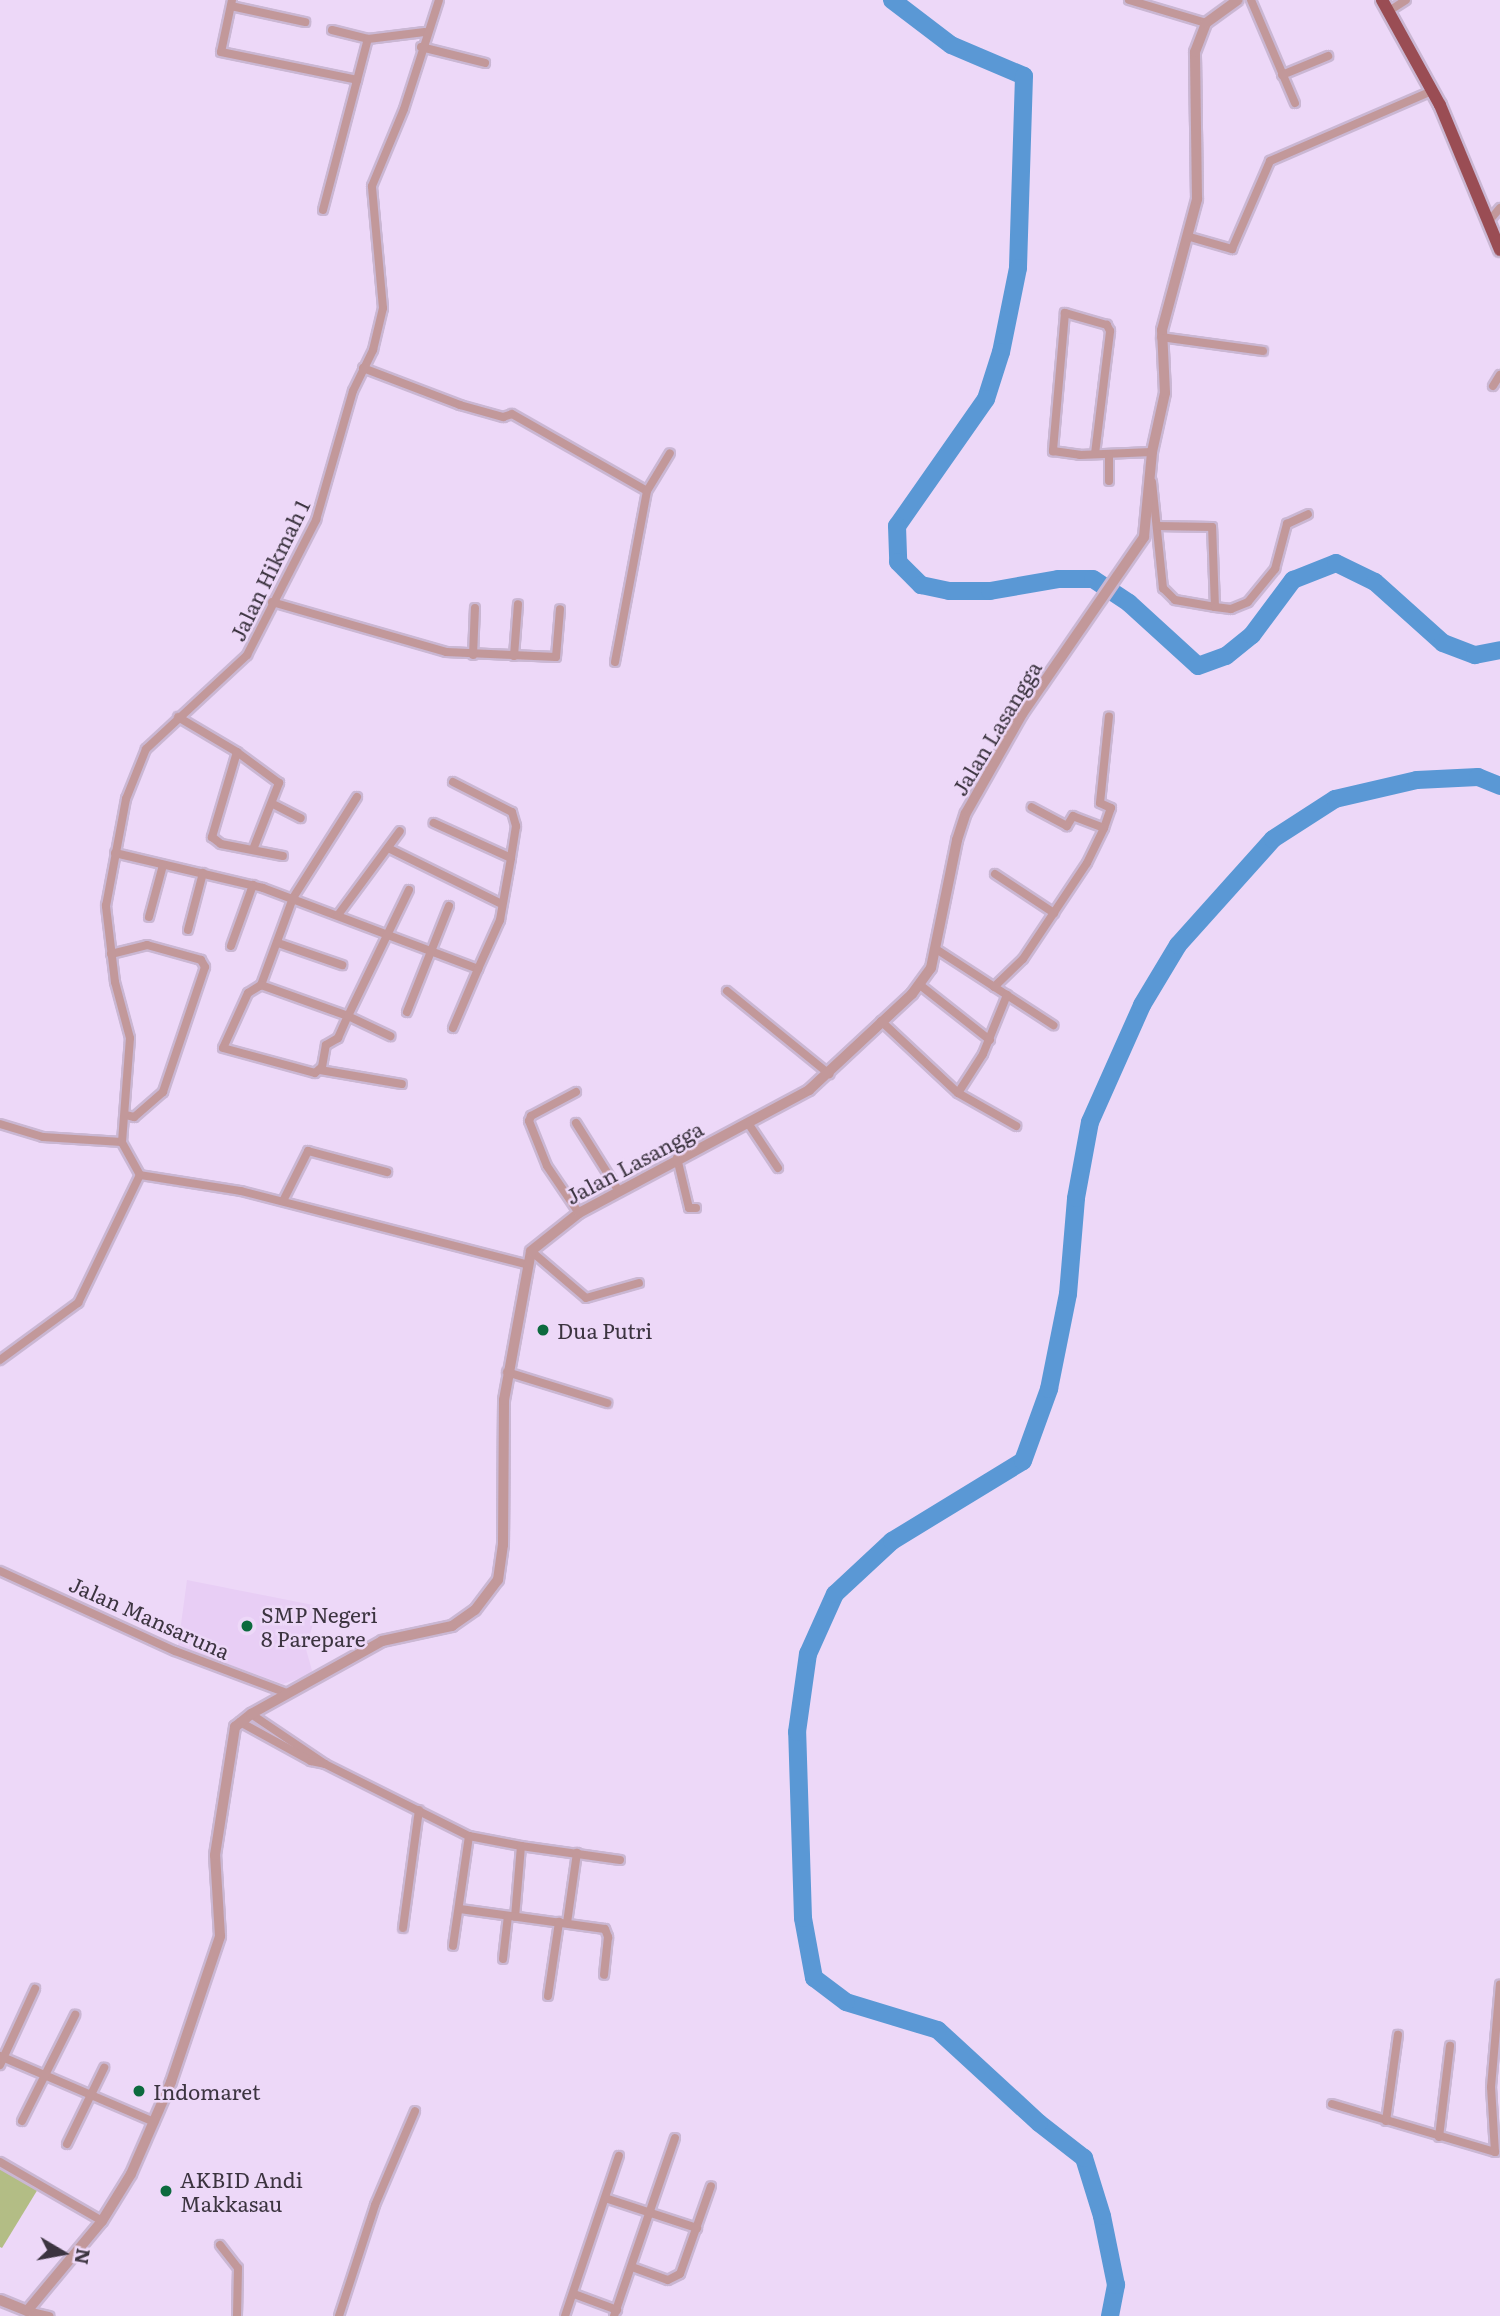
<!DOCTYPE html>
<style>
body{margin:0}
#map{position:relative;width:1500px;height:2316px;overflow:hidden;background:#edd8f8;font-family:Literata,serif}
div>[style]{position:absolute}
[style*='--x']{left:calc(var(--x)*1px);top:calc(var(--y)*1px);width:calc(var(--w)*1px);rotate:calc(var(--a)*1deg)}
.built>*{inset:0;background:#e8cef5}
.green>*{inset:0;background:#b3bd85}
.river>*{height:18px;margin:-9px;padding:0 9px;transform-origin:9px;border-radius:9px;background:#5a98d5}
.roads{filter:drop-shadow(2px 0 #cab7d3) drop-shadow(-2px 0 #cab7d3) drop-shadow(0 2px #cab7d3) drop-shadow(0 -2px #cab7d3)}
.minor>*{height:8px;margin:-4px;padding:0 4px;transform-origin:4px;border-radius:4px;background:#c2989a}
.tertiary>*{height:10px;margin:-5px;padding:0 5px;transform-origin:5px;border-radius:5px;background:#c2989a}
.trunk>*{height:12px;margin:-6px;padding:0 6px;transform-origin:6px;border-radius:6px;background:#9a4d54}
.dots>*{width:19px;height:19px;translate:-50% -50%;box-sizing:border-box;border:4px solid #edd8f8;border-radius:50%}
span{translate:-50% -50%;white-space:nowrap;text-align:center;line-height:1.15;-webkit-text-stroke:5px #edd8f8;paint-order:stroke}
.street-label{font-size:21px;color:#3c3440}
.poi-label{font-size:21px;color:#3c3440}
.left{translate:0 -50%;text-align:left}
.north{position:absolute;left:28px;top:2218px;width:70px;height:70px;-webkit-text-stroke:5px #edd8f8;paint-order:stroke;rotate:100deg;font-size:19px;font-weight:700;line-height:28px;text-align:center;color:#3c3440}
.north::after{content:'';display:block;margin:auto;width:24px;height:32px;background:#3c3440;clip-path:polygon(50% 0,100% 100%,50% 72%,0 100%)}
</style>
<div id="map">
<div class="built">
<div style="clip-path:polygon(187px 1580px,318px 1606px,306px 1649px,313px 1674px,283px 1684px,178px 1646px)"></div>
</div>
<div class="green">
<div style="clip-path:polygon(0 2169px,38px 2189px,2px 2248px,0 2247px)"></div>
</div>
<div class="river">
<div style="--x:892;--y:0;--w:74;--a:37.3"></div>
<div style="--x:951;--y:45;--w:79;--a:23"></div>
<div style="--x:1024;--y:76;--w:192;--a:91.8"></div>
<div style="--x:1018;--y:268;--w:86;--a:101.4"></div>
<div style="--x:1001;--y:352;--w:49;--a:107.7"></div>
<div style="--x:986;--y:399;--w:155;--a:125"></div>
<div style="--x:897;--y:526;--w:36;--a:88"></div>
<div style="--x:898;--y:562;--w:33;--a:45"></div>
<div style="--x:921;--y:585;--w:29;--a:12"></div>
<div style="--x:949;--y:591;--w:41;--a:0"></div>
<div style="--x:990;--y:591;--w:69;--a:-10"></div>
<div style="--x:1058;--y:579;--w:35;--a:0"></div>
<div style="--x:1093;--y:579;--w:43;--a:33.7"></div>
<div style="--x:1129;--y:603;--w:93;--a:42.4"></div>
<div style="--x:1198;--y:666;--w:30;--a:-20"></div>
<div style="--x:1226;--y:656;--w:33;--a:-39"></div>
<div style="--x:1252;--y:635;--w:69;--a:-53.3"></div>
<div style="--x:1293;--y:580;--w:46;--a:-21.6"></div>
<div style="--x:1336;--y:563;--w:43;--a:26"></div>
<div style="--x:1375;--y:582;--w:91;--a:41.9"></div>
<div style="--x:1443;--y:643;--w:34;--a:21"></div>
<div style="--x:1475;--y:655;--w:25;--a:-11"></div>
<div style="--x:1110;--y:2316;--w:32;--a:-79"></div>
<div style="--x:1116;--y:2285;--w:70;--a:-101.5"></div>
<div style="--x:1102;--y:2216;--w:61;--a:-107.2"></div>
<div style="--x:1084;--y:2158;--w:57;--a:-142.1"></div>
<div style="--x:1039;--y:2123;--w:137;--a:-137.4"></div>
<div style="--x:938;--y:2030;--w:96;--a:-163.1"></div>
<div style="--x:846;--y:2002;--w:40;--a:-143"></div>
<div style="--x:814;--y:1978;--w:61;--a:-100.4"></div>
<div style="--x:803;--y:1918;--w:186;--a:-91.8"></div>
<div style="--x:797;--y:1732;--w:79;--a:-82"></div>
<div style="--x:808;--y:1654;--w:66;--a:-65.8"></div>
<div style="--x:835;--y:1594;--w:78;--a:-42.9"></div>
<div style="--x:892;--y:1541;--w:153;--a:-31.4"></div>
<div style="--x:1023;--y:1461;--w:77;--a:-70.1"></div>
<div style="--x:1049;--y:1389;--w:97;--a:-78.7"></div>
<div style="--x:1068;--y:1294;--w:96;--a:-85.2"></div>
<div style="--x:1076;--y:1198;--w:77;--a:-79.6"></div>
<div style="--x:1090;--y:1122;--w:128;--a:-66"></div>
<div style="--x:1142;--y:1005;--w:70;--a:-59"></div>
<div style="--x:1178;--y:945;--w:142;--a:-48.1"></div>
<div style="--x:1273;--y:839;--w:74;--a:-32.8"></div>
<div style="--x:1335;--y:799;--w:84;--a:-13"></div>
<div style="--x:1417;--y:780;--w:61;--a:-2.8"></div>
<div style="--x:1478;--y:777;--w:24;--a:22"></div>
</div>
<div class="roads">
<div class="minor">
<div style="--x:232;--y:0;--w:53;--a:101.9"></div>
<div style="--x:221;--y:52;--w:139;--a:11.6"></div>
<div style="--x:1129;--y:0;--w:80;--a:16.6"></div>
<div style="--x:1251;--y:0;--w:112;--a:66.9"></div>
<div style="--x:231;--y:6;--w:76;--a:12.2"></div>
<div style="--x:1389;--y:11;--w:20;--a:-33"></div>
<div style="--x:332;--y:30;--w:37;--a:14"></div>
<div style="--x:421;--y:47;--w:66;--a:14"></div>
<div style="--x:1282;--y:75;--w:50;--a:-22.4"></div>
<div style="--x:323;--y:210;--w:177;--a:-75.3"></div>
<div style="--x:368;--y:39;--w:57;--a:-7"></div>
<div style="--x:1489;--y:221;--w:17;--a:-50"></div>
<div style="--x:1190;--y:237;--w:44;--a:15.9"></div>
<div style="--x:1232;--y:249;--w:96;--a:-66.6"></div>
<div style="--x:1270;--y:161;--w:176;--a:-23.4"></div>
<div style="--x:1161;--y:337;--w:103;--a:7.8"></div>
<div style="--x:363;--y:368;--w:104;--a:20.9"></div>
<div style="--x:460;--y:405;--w:45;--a:15.6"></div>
<div style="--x:503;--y:417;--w:9;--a:-18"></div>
<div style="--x:512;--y:414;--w:155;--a:29.7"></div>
<div style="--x:1493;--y:386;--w:13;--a:-58"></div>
<div style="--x:1095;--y:454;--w:124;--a:-83"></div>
<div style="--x:1110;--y:331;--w:7;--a:-117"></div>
<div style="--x:1107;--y:325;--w:44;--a:-164.1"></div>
<div style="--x:1065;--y:313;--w:139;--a:95"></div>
<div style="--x:1053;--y:451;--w:27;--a:8"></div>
<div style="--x:1080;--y:455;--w:72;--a:-2.4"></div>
<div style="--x:1109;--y:481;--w:27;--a:-90"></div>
<div style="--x:1152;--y:482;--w:107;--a:84.1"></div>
<div style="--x:1163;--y:588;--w:17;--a:45"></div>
<div style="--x:1175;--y:600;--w:41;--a:9.9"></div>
<div style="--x:1215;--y:607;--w:80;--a:-92.1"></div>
<div style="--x:1212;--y:527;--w:55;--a:-179"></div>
<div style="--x:272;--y:602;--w:181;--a:16"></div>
<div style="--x:446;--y:652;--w:110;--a:2.6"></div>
<div style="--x:556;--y:657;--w:48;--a:-85.2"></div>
<div style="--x:1215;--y:607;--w:16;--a:7"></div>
<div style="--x:1231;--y:609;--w:18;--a:-22"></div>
<div style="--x:1248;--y:602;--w:43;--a:-50.7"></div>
<div style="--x:1275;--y:569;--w:47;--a:-75.1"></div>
<div style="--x:1287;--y:524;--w:23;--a:-25"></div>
<div style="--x:473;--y:655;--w:47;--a:-87.6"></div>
<div style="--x:514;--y:656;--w:52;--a:-85.6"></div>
<div style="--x:615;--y:662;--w:174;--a:-79.4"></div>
<div style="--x:647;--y:491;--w:44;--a:-58.8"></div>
<div style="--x:178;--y:717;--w:69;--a:30.7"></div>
<div style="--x:453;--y:782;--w:66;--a:27"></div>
<div style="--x:512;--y:812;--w:15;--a:74"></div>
<div style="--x:516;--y:826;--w:32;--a:99"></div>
<div style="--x:357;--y:797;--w:120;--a:122.4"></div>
<div style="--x:293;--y:898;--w:93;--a:110.2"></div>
<div style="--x:261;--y:985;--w:15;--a:148"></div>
<div style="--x:248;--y:993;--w:60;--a:114.4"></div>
<div style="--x:223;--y:1048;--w:95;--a:15.2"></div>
<div style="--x:315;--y:1073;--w:9;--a:-41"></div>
<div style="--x:322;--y:1067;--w:22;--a:-80"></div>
<div style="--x:326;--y:1045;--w:14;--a:-30"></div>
<div style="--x:338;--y:1038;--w:24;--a:-66"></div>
<div style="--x:348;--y:1016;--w:47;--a:25.5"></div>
<div style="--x:273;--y:804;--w:31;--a:27"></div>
<div style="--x:1104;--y:828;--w:21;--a:-71"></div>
<div style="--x:1111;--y:808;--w:12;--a:-156"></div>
<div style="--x:1100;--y:803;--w:87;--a:-84.1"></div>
<div style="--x:254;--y:847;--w:69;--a:-68.7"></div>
<div style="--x:279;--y:783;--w:52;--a:-143.6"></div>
<div style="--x:237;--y:752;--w:89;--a:106.4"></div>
<div style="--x:212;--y:837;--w:11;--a:38"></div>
<div style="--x:221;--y:844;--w:63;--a:11"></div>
<div style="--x:388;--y:848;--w:127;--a:26.2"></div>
<div style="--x:115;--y:853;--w:152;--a:13.3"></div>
<div style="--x:263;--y:888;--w:230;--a:20.6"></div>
<div style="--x:478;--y:969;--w:54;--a:-65.8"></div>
<div style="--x:500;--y:920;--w:63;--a:-79.9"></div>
<div style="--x:511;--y:858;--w:85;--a:-155.6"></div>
<div style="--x:995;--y:874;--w:71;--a:33.5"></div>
<div style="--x:338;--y:915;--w:104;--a:-53.6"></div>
<div style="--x:149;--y:917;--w:54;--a:-74.9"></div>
<div style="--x:188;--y:930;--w:59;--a:-75.3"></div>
<div style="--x:278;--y:943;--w:68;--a:19"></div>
<div style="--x:231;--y:946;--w:65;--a:-70.2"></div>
<div style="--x:936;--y:949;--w:140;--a:33"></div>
<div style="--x:111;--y:954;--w:37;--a:-14"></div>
<div style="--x:147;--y:945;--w:56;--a:15.5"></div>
<div style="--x:201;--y:960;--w:8;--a:60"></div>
<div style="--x:205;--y:967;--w:132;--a:108.6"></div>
<div style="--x:163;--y:1092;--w:38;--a:139"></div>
<div style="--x:134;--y:1117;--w:9;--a:-167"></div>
<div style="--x:261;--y:985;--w:92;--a:19.6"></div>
<div style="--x:348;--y:1016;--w:140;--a:-64.2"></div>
<div style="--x:920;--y:985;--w:89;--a:38.2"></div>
<div style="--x:994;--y:987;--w:40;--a:-44"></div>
<div style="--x:1023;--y:959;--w:115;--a:-56.3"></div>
<div style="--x:1087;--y:863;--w:39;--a:-64"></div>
<div style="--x:1104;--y:828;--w:33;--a:-159"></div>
<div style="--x:1073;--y:816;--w:12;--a:121"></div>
<div style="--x:1067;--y:826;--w:40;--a:-152"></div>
<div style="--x:727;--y:991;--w:132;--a:39.1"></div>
<div style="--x:407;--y:1012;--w:114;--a:-68.4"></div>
<div style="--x:881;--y:1021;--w:105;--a:43.1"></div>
<div style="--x:958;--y:1093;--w:67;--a:29.6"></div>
<div style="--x:453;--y:1028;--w:64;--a:-67"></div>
<div style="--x:320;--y:1070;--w:83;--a:9.7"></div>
<div style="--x:576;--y:1092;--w:51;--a:151.9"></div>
<div style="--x:531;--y:1116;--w:5;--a:112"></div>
<div style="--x:529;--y:1121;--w:48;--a:68.2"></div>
<div style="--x:547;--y:1166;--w:57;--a:55.8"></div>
<div style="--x:958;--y:1093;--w:46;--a:-57.3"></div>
<div style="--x:983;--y:1054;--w:64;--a:-67.9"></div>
<div style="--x:576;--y:1123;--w:79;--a:57.9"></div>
<div style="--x:748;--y:1123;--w:54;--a:56.3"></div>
<div style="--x:0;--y:1124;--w:45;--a:16.8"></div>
<div style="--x:43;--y:1137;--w:79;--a:3.6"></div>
<div style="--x:677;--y:1158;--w:51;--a:76.5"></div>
<div style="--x:689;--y:1208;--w:7;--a:0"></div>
<div style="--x:140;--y:1175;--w:102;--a:9"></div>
<div style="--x:241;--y:1191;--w:294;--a:14.4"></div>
<div style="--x:283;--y:1201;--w:56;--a:-63.4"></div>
<div style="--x:308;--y:1151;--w:82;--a:14.9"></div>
<div style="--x:531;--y:1251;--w:72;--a:40.5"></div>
<div style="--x:586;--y:1298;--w:55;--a:-15.8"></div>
<div style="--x:0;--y:1360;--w:97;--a:-36.2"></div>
<div style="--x:78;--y:1303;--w:142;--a:-64.2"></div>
<div style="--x:140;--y:1175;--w:38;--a:-119"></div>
<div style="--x:122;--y:1142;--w:104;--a:-85.6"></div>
<div style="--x:130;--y:1038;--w:58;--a:-105"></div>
<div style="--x:115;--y:982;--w:77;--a:-96.8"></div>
<div style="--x:106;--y:906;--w:109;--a:-79.4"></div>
<div style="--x:126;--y:799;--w:54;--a:-68.2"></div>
<div style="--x:146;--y:749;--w:138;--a:-42.9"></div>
<div style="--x:247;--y:655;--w:152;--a:-62.9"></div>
<div style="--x:316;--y:520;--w:134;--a:-74"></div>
<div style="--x:353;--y:391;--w:46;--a:-64"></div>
<div style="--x:373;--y:350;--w:43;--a:-76.6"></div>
<div style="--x:383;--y:308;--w:122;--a:-95.2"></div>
<div style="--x:372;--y:186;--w:83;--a:-67.4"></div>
<div style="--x:404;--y:109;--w:114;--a:-72.2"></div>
<div style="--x:507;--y:1372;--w:105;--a:17.2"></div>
<div style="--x:0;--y:1571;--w:192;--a:24.6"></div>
<div style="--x:175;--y:1651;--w:120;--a:20.6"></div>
<div style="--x:251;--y:1714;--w:89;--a:34"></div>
<div style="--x:325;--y:1764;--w:161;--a:26.6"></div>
<div style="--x:469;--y:1836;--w:111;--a:98.3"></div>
<div style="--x:240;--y:1722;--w:81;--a:28.8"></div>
<div style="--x:311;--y:1761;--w:14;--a:12"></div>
<div style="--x:469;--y:1836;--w:53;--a:10.9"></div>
<div style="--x:521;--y:1846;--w:71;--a:94.8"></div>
<div style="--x:521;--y:1846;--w:100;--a:8"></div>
<div style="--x:460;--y:1909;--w:146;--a:7.9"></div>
<div style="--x:605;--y:1929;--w:9;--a:69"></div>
<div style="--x:608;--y:1937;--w:38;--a:96"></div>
<div style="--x:567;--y:1923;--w:71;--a:-81.9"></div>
<div style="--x:403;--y:1928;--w:119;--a:-82.3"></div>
<div style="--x:503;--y:1959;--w:43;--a:-83.4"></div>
<div style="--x:548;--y:1996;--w:75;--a:-81.5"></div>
<div style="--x:0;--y:2056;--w:168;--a:23.2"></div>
<div style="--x:0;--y:2065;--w:84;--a:-65.3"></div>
<div style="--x:1332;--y:2104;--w:170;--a:16.4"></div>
<div style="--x:1495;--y:2152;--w:65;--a:-93.5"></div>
<div style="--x:1491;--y:2087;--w:103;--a:-85"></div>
<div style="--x:22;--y:2121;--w:119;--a:-63.4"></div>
<div style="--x:1386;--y:2121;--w:87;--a:-82.1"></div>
<div style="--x:1439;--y:2137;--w:92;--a:-83.1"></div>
<div style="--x:67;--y:2144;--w:85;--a:-64"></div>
<div style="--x:0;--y:2162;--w:118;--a:30"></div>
<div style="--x:605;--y:2198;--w:97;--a:18.1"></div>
<div style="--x:220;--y:2245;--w:29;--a:52"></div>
<div style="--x:238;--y:2268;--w:48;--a:91.2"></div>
<div style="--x:632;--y:2267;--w:38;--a:20"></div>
<div style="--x:668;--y:2280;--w:13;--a:-27"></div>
<div style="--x:680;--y:2274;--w:93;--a:-70.6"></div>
<div style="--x:574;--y:2294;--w:46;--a:20.4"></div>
<div style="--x:27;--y:2311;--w:23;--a:13"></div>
<div style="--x:339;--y:2316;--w:117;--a:-72"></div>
<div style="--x:375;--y:2205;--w:102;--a:-66.9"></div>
<div style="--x:565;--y:2316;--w:169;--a:-71.4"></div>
<div style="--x:614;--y:2316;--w:188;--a:-71.1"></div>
</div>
<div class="tertiary">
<div style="--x:0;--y:2300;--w:29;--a:22"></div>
<div style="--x:27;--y:2311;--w:117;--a:-50.2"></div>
<div style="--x:102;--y:2221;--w:55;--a:-58.3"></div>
<div style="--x:131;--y:2174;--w:100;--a:-66.5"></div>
<div style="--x:171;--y:2082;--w:154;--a:-71.4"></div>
<div style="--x:220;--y:1936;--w:81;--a:-93.5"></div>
<div style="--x:215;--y:1855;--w:130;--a:-81.1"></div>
<div style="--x:235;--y:1727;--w:21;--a:-39"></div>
<div style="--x:251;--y:1714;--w:150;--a:-29.1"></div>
<div style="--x:382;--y:1641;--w:72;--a:-12.1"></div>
<div style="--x:452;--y:1626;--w:28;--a:-35"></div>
<div style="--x:475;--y:1610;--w:38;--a:-53"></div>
<div style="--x:498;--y:1580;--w:35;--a:-82"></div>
<div style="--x:503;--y:1545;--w:145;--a:-89.6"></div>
<div style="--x:504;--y:1400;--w:151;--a:-79.7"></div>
<div style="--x:531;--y:1251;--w:61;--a:-38.4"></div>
<div style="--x:579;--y:1213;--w:261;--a:-28.1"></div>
<div style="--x:809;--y:1090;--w:141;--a:-43"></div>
<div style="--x:912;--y:994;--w:32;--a:-54"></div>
<div style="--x:931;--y:968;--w:131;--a:-78.5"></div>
<div style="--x:957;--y:840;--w:28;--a:-72"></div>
<div style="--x:966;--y:813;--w:114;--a:-60.5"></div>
<div style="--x:1022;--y:714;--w:215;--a:-55.4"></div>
<div style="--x:1144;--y:537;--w:85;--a:-84.6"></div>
<div style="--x:1152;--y:452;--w:60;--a:-77.6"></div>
<div style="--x:1165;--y:393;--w:63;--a:-92.7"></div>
<div style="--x:1162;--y:330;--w:136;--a:-75"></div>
<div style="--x:1197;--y:199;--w:147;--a:-90.8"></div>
<div style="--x:1195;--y:52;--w:31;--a:-69"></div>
<div style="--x:1206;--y:23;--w:39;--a:-36"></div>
</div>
<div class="trunk">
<div style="--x:1382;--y:0;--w:120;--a:61.1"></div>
<div style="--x:1440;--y:105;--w:157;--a:67.5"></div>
</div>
</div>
<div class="dots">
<div style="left:543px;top:1330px;background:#0c6a3e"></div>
<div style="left:247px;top:1626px;background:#0c6a3e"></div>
<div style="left:139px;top:2091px;background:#0c6a3e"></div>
<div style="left:166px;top:2191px;background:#0c6a3e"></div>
</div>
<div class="street-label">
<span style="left:269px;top:570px;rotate:-64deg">Jalan Hikmah 1</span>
<span style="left:996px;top:728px;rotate:-59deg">Jalan Lasangga</span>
<span style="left:634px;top:1162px;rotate:-28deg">Jalan Lasangga</span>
<span style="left:150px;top:1617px;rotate:24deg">Jalan Mansaruna</span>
</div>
<div class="poi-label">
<span class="left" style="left:557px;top:1330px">Dua Putri</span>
<span class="left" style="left:261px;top:1626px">SMP Negeri<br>8 Parepare</span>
<span class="left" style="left:153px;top:2091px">Indomaret</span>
<span class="left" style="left:180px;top:2191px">AKBID Andi<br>Makkasau</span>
</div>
<div class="north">N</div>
</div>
